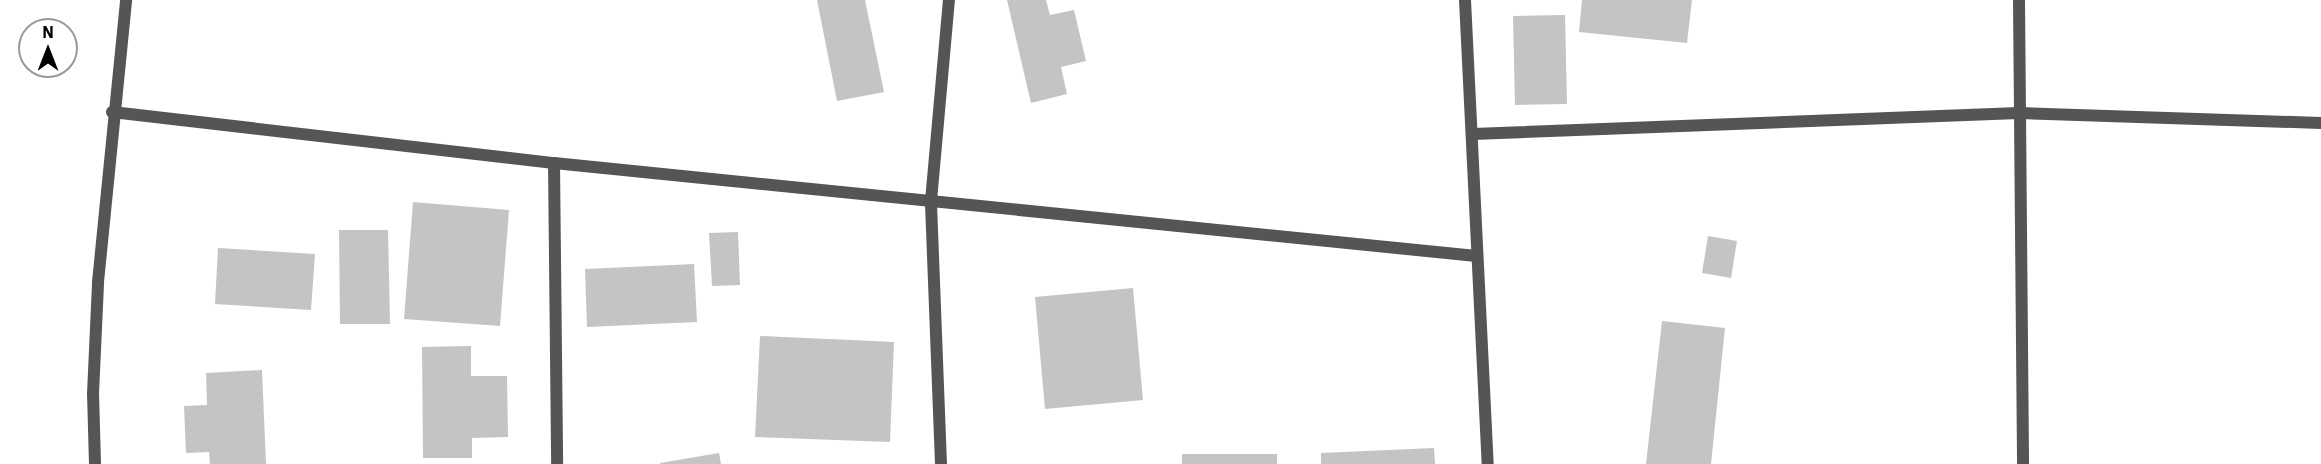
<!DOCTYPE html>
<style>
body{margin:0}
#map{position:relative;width:2321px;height:464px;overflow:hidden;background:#fff;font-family:"IBM Plex Sans",sans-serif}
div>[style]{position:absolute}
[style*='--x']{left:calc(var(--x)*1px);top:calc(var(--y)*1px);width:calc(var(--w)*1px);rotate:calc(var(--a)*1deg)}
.building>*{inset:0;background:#c4c4c4}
.minor>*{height:12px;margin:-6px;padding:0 6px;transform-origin:6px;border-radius:6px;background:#555}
span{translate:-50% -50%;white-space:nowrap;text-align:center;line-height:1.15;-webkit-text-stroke:6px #fff;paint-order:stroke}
.north{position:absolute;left:18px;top:18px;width:60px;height:60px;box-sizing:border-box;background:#fff;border:2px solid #999;border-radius:50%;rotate:0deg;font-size:16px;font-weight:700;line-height:24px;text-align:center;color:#000}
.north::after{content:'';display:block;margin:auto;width:21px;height:27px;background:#000;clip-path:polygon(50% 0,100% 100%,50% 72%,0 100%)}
</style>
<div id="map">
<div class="building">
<div style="clip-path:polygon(817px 0,865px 0,884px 92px,837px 101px)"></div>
<div style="clip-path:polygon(1007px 0,1046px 0,1050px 15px,1074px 10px,1086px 61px,1061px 67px,1067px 94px,1031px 103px)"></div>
<div style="clip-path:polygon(1582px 0,1692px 0,1687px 43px,1579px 32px)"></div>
<div style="clip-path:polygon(1565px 15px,1567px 104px,1515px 105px,1513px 16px)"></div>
<div style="clip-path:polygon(413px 202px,509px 210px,500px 326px,404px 319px)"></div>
<div style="clip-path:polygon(339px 230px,388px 230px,390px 324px,340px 324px)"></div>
<div style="clip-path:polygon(738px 232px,740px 285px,712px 286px,709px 233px)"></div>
<div style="clip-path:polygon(1708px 236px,1737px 241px,1731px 278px,1702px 273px)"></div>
<div style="clip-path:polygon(218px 248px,315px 254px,311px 310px,215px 304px)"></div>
<div style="clip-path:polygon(694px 264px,697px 322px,587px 327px,585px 269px)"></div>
<div style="clip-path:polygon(1133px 288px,1143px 400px,1045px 409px,1035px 297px)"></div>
<div style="clip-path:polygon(1662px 321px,1725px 328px,1711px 464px,1646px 464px)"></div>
<div style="clip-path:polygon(760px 336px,894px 342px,890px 442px,755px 437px)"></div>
<div style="clip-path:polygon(471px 346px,471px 376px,507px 376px,508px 437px,472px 438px,472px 458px,423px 458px,422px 347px)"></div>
<div style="clip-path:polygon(262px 370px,266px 464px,210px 464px,209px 452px,186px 453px,184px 406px,207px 405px,206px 373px)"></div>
<div style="clip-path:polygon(1434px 448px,1435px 464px,1321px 464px,1321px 453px)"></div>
<div style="clip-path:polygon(719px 453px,721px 464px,660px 464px,660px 463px)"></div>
<div style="clip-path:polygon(1182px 454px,1277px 454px,1277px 464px,1182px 464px)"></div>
</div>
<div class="minor">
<div style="--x:1465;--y:0;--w:465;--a:87.2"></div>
<div style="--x:2019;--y:0;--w:464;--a:89.5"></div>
<div style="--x:112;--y:112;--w:445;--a:6.6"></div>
<div style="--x:554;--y:163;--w:927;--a:5.76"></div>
<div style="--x:1473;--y:134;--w:546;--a:-2.2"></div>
<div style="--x:2019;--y:113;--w:302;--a:1.9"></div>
<div style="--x:554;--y:163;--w:301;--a:89.4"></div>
<div style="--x:95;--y:464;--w:70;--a:-91.6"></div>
<div style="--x:93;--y:394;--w:112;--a:-87.4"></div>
<div style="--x:98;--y:282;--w:283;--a:-84.3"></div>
<div style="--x:941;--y:464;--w:263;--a:-92.2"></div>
<div style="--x:931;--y:201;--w:202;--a:-84.9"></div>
</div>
<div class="north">N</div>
</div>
